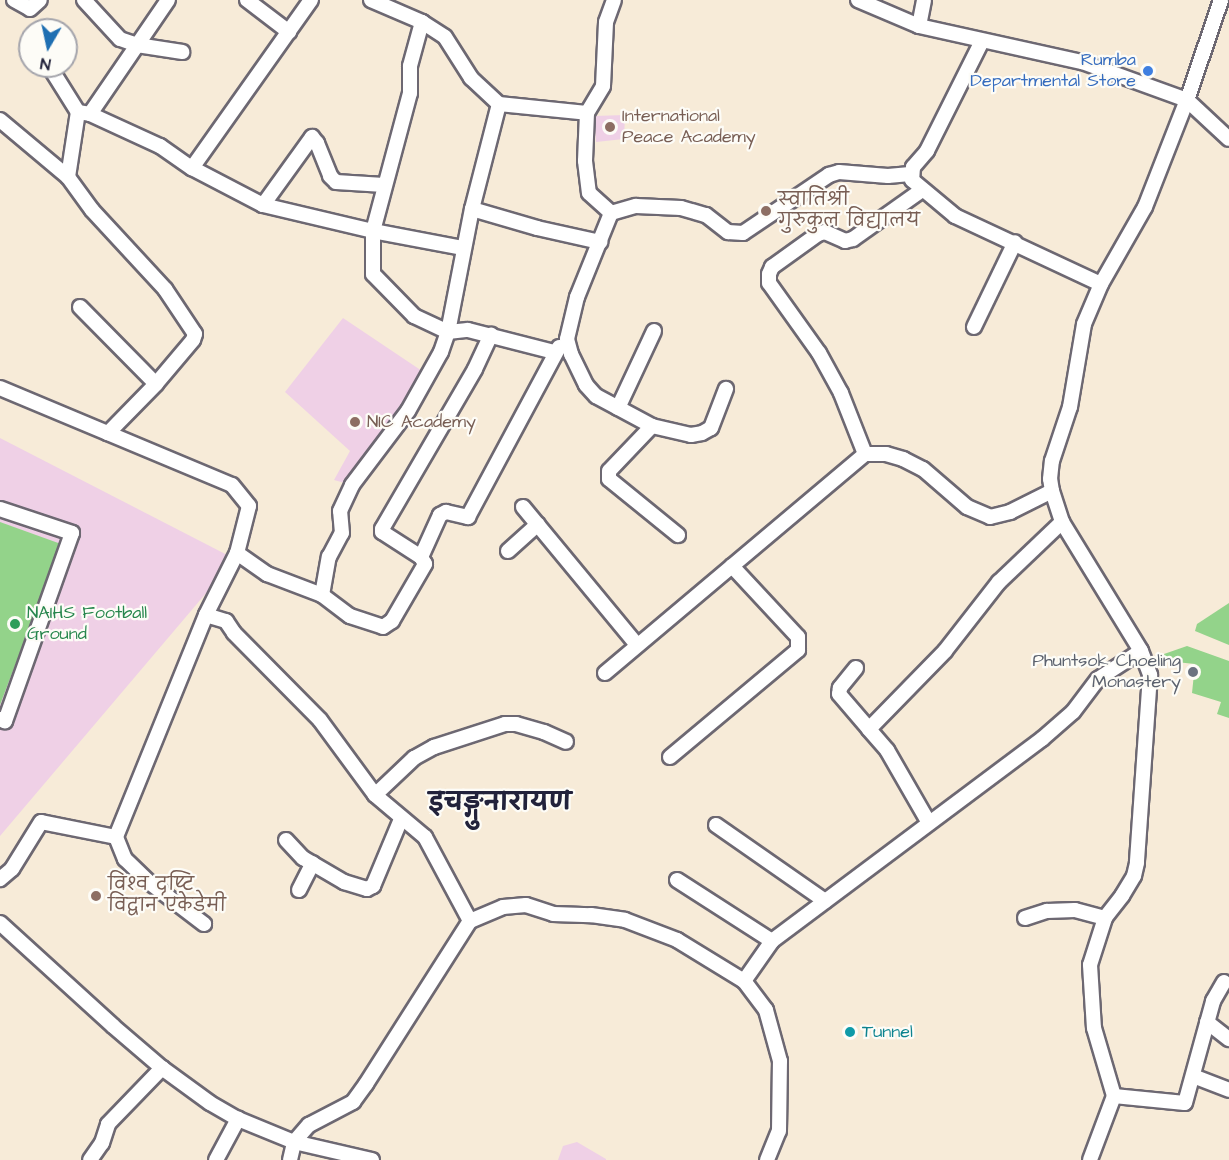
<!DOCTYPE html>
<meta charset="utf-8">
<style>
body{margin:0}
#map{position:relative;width:1229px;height:1160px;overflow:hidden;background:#f7ebd8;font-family:"Architects Daughter","Playpen Sans Deva",sans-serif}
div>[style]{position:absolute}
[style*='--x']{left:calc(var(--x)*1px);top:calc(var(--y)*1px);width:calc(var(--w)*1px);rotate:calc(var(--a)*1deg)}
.built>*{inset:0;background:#efd0e6}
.green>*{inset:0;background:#93d38a}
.roads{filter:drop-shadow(2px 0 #6d6872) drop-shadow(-2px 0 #6d6872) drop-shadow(0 2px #6d6872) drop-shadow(0 -2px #6d6872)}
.minor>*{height:14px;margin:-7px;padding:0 7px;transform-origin:7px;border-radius:7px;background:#fff}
.dots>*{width:16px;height:16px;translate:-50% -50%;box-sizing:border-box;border:3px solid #fdfcf7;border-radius:50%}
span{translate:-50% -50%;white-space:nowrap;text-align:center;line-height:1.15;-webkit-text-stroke:4.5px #fdfcf7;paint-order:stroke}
.shop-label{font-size:18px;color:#366cbe}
.right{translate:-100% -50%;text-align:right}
.education-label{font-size:18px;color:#785e54}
.left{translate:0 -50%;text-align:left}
.leisure-label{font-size:18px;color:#27864d}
.worship-label{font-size:18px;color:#5b616d}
.culture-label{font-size:18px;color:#0d838f}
.district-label{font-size:24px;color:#22223b;font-weight:700}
.north{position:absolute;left:18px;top:18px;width:60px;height:60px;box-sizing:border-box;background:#fdfcf7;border:2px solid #a5a5ac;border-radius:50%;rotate:189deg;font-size:16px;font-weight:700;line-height:24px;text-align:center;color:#22223b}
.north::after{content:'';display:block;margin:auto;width:21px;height:27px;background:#1f6fb2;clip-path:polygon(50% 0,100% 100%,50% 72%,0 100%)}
</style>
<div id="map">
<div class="built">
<div style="clip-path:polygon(625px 115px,624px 139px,596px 142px,594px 116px)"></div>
<div style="clip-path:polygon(343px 318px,425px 373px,352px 485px,334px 480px,350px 451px,285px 392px)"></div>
<div style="clip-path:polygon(0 438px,235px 559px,0 836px)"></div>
<div style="clip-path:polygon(577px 1142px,606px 1159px,606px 1160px,558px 1160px,563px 1146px)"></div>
</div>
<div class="green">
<div style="clip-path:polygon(0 522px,61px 544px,0 705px)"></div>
<div style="clip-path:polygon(1229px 603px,1229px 645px,1195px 631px,1197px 624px)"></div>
<div style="clip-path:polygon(1187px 646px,1229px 661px,1229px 718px,1217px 714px,1221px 702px,1192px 693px,1195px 664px,1166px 661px,1164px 654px)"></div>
</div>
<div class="roads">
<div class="minor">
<div style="--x:14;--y:0;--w:18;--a:29"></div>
<div style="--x:30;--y:9;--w:13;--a:-42"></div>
<div style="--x:84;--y:0;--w:53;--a:47.3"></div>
<div style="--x:120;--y:39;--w:18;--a:19"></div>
<div style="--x:137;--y:45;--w:46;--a:8.8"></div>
<div style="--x:247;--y:0;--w:53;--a:37.3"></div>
<div style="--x:371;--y:0;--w:56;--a:23.3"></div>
<div style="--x:422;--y:22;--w:27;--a:33"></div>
<div style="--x:445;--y:37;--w:49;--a:57.6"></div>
<div style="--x:471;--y:78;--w:38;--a:43"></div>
<div style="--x:499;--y:104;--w:88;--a:5.8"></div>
<div style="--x:587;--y:113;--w:48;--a:92.4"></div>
<div style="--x:585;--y:161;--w:32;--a:83"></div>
<div style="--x:589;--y:193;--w:30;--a:42"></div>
<div style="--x:611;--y:213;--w:91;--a:112"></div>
<div style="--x:577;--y:297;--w:43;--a:103.4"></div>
<div style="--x:567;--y:339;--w:16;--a:75"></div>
<div style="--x:571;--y:354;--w:34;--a:64"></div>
<div style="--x:586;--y:385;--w:15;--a:48"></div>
<div style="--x:596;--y:396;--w:64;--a:28.2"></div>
<div style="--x:652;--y:426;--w:62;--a:133.7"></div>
<div style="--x:609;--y:471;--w:8;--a:90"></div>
<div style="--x:609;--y:479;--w:89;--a:39.1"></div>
<div style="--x:858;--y:0;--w:66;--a:23.1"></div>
<div style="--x:919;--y:26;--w:26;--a:-79"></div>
<div style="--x:422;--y:22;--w:46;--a:105.3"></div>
<div style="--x:410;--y:66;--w:27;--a:90"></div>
<div style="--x:410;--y:93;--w:143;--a:105"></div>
<div style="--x:373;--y:231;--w:43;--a:90"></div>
<div style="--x:373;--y:274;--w:59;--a:45.7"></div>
<div style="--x:414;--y:316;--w:38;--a:25"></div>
<div style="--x:448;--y:332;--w:20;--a:-6"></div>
<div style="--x:468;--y:330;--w:89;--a:14.3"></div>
<div style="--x:919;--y:26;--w:167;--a:12.5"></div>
<div style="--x:1082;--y:62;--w:112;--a:19.9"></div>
<div style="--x:1187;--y:100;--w:57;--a:42.9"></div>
<div style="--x:982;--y:41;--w:123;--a:116.6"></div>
<div style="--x:927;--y:151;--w:21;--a:131"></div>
<div style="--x:913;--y:167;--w:13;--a:94"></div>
<div style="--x:912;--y:180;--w:56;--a:39.9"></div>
<div style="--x:955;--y:216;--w:161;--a:25"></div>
<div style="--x:51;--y:69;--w:51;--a:57.9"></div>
<div style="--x:587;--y:113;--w:31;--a:-59"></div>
<div style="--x:603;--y:86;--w:64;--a:-87.3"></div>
<div style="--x:606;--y:22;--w:23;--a:-70"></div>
<div style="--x:90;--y:114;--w:138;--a:-55.6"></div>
<div style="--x:0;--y:120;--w:89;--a:40"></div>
<div style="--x:68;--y:177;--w:41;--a:54"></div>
<div style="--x:92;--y:210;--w:108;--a:47.3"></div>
<div style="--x:165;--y:289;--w:54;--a:56.3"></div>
<div style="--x:195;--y:334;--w:6;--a:108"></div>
<div style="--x:193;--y:340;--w:57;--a:130.1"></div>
<div style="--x:156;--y:384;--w:69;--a:134.4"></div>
<div style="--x:192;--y:168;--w:206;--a:-54.7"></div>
<div style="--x:68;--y:177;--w:66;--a:-81.3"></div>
<div style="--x:78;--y:112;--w:12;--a:9"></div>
<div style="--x:90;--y:114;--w:77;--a:24.6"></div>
<div style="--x:160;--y:146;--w:39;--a:35"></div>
<div style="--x:192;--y:168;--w:80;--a:27.5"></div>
<div style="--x:263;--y:205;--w:113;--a:13.3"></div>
<div style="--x:373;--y:231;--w:92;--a:10.7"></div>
<div style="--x:263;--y:205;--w:84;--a:-54.2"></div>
<div style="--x:312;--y:137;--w:8;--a:50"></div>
<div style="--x:317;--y:143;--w:35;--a:68"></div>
<div style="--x:330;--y:176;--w:8;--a:45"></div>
<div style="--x:336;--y:182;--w:48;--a:3.6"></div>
<div style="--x:472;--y:209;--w:68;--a:16.3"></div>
<div style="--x:537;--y:228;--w:65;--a:12.5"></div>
<div style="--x:611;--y:213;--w:26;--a:-16"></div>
<div style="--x:636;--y:206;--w:45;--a:2.5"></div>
<div style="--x:681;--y:208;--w:26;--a:16"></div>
<div style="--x:706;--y:215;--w:28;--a:38"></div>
<div style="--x:728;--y:232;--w:15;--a:4"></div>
<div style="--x:743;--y:233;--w:104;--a:-34"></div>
<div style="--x:829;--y:175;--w:10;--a:-17"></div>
<div style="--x:839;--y:172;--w:49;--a:4.7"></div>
<div style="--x:888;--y:176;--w:22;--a:-5"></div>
<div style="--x:80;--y:307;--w:108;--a:45.4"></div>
<div style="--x:974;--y:327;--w:94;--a:-64.2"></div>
<div style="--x:0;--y:388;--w:251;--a:22.7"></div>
<div style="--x:232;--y:485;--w:27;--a:51"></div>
<div style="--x:249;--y:506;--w:49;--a:104.3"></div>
<div style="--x:237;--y:553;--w:69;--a:116.6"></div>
<div style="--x:206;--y:615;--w:240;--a:112.1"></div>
<div style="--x:116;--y:837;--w:76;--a:-168.7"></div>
<div style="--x:41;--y:822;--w:55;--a:121.7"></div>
<div style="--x:12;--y:869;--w:16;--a:140"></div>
<div style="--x:618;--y:408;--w:85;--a:-64.9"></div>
<div style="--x:652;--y:426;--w:40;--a:13"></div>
<div style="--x:691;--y:435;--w:11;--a:-10"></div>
<div style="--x:702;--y:433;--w:10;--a:-29"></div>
<div style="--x:711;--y:428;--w:42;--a:-69"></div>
<div style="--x:865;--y:454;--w:66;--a:-111.5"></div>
<div style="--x:841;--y:393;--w:46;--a:-118.8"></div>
<div style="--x:819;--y:353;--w:86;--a:-125.5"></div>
<div style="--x:769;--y:283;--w:9;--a:-90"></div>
<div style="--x:769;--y:274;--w:8;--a:-67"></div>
<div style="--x:772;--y:267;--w:57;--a:-35.7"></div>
<div style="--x:818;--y:234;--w:7;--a:-16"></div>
<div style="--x:825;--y:232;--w:22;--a:24"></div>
<div style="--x:845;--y:241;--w:8;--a:-14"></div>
<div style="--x:853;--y:239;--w:85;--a:-35.4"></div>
<div style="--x:1052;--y:491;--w:33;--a:72"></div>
<div style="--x:1062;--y:522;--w:151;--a:58.5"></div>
<div style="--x:1141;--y:651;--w:26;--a:69"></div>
<div style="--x:1150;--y:675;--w:188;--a:94"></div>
<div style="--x:1137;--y:863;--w:13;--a:103"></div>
<div style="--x:1134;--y:876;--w:23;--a:121"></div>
<div style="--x:1122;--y:896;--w:28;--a:128"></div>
<div style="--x:1105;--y:918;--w:49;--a:107.7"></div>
<div style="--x:1090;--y:965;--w:63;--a:86.4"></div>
<div style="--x:1094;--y:1028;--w:71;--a:73.6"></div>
<div style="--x:1114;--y:1096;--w:68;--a:110.6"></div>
<div style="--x:523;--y:507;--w:179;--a:50.4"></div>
<div style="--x:0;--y:509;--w:76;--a:18.4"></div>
<div style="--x:72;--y:533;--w:200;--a:109.6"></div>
<div style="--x:5;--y:721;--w:5;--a:-158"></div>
<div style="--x:508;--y:551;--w:40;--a:-42"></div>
<div style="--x:237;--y:553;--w:37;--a:35"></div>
<div style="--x:267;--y:574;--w:59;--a:20.9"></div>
<div style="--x:322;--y:595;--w:35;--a:37"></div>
<div style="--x:350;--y:616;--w:35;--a:18"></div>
<div style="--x:383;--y:627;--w:11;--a:-34"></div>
<div style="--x:392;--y:621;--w:66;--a:-59.9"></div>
<div style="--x:425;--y:564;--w:8;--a:-120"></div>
<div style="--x:421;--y:557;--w:46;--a:-147.3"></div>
<div style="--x:382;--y:532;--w:3;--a:-90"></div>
<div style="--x:382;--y:529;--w:185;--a:-59.8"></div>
<div style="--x:475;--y:369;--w:38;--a:-65"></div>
<div style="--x:421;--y:557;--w:46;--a:-65.7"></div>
<div style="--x:440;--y:515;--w:7;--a:-27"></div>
<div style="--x:446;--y:512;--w:23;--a:13"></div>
<div style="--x:468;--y:517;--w:193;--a:-61.8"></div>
<div style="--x:322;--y:595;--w:39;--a:-80"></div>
<div style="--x:329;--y:557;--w:27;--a:-62"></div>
<div style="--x:342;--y:533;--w:22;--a:-95"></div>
<div style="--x:340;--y:511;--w:29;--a:-65"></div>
<div style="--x:352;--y:485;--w:93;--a:-52.9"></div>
<div style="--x:408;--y:411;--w:68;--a:-60.8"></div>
<div style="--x:441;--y:352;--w:21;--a:-71"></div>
<div style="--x:448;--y:332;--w:125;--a:-79"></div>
<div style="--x:472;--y:209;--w:108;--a:-75.6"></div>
<div style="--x:206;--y:615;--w:21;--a:17"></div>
<div style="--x:226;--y:621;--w:14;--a:56"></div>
<div style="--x:234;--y:633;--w:122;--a:45.3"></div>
<div style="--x:320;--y:720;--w:93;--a:53.7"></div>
<div style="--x:375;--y:795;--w:65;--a:40"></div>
<div style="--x:425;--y:837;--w:95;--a:61.8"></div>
<div style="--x:856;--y:668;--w:26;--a:129"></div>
<div style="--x:840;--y:688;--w:6;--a:99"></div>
<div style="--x:839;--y:694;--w:46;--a:49.4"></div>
<div style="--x:605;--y:673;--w:340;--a:-40.1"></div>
<div style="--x:865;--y:454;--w:21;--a:0"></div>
<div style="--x:886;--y:454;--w:18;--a:16"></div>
<div style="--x:903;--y:459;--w:22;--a:27"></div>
<div style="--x:923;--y:469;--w:58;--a:40.8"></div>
<div style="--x:967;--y:507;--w:25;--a:23"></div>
<div style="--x:990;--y:517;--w:21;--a:-14"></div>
<div style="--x:1010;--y:512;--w:47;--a:-26.6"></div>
<div style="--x:1052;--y:491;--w:12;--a:-99"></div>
<div style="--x:1050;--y:479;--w:18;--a:-84"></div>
<div style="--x:1052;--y:461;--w:57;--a:-71.6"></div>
<div style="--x:1070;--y:407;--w:84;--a:-80.4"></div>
<div style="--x:1084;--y:324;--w:43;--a:-67"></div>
<div style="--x:1101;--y:284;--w:89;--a:-60.3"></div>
<div style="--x:1145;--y:207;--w:115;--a:-68.6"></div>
<div style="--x:1187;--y:100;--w:106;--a:-71.2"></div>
<div style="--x:670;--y:757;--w:167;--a:-39.9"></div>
<div style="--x:798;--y:650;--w:13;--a:-90"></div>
<div style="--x:798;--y:637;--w:97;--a:-132.9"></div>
<div style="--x:375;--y:795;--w:54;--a:-43.5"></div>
<div style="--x:414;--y:758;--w:23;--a:-29"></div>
<div style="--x:434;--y:747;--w:75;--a:-17.9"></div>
<div style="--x:505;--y:724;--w:11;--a:0"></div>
<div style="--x:516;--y:724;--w:29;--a:16"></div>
<div style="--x:544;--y:732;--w:24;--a:24"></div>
<div style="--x:929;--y:823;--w:84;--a:-119.9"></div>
<div style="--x:887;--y:750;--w:28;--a:-131"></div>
<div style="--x:869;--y:729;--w:109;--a:-45.7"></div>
<div style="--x:945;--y:651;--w:88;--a:-52"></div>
<div style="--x:999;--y:582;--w:87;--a:-43.6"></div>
<div style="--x:716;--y:825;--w:133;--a:34.9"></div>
<div style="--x:116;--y:837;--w:24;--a:68"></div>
<div style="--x:125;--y:859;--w:35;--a:44"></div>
<div style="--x:150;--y:883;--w:68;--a:37.2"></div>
<div style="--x:286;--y:840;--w:25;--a:47"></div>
<div style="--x:303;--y:858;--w:48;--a:30.3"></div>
<div style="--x:344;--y:882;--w:24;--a:17"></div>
<div style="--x:367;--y:889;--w:7;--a:-27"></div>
<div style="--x:373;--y:886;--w:73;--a:-67.3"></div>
<div style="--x:677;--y:880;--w:113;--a:32.7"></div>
<div style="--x:299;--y:890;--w:30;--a:-63"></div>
<div style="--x:1025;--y:918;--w:23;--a:-18"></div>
<div style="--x:1047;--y:911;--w:28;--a:-2"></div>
<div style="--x:1075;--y:910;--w:31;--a:15"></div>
<div style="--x:0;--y:923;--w:153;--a:42.3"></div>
<div style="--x:113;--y:1026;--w:65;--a:40.6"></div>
<div style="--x:162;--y:1068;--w:59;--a:36.1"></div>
<div style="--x:210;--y:1103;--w:32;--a:30"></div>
<div style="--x:238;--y:1119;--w:61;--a:22.3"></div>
<div style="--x:294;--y:1142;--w:80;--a:13"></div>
<div style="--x:1207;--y:1022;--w:28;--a:38"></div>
<div style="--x:1193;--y:1076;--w:39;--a:21"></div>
<div style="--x:1114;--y:1096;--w:71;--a:5.6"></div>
<div style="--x:1185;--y:1103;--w:106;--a:-74.6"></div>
<div style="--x:1213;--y:1001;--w:22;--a:-60"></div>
<div style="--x:90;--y:1160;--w:21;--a:-55"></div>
<div style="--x:102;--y:1143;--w:20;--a:-72"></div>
<div style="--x:108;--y:1124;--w:78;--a:-46"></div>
<div style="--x:216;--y:1160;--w:47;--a:-61.8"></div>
<div style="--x:290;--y:1160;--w:18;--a:-77"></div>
<div style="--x:294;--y:1142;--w:23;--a:-49"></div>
<div style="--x:309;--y:1125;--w:50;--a:-27.6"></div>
<div style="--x:353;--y:1102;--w:22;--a:-54"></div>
<div style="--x:366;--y:1084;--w:193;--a:-57.5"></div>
<div style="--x:470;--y:921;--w:36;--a:-23"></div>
<div style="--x:503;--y:907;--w:23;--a:-5"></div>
<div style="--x:526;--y:905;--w:28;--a:18"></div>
<div style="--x:553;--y:914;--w:38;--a:2"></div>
<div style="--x:591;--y:915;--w:34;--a:8"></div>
<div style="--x:625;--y:920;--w:56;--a:21"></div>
<div style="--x:677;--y:940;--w:79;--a:31.5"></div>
<div style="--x:767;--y:1160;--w:31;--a:-68"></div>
<div style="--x:779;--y:1131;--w:70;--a:-89.2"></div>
<div style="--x:780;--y:1061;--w:53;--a:-105.4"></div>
<div style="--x:766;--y:1010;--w:36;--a:-127"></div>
<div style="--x:744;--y:981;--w:49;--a:-55"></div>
<div style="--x:772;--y:941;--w:337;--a:-36.8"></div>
<div style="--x:1042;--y:739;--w:41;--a:-41.1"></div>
<div style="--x:1073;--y:712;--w:41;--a:-52.9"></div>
<div style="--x:1098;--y:679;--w:51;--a:-33.1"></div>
</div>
</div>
<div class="dots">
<div style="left:1148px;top:71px;background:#3f7fe0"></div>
<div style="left:610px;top:127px;background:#8d6e63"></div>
<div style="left:766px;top:211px;background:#8d6e63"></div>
<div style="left:355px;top:422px;background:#8d6e63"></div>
<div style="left:15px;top:624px;background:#2e9e5b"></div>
<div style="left:1193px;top:672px;background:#6b7280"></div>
<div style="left:96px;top:896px;background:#8d6e63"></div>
<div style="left:850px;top:1032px;background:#0f9aa8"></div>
</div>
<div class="shop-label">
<span class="right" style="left:1136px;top:71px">Rumba<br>Departmental Store</span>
</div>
<div class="education-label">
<span class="left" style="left:622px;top:127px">International<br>Peace Academy</span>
<span class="left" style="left:778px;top:211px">स्वातिश्री<br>गुरुकुल विद्यालय</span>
<span class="left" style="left:367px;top:422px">NIC Academy</span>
<span class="left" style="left:108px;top:896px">विश्व दृष्टि<br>विद्वान एकेडेमी</span>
</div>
<div class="leisure-label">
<span class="left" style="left:27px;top:624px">NAIHS Football<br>Ground</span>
</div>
<div class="worship-label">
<span class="right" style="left:1181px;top:672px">Phuntsok Choeling<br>Monastery</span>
</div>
<div class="culture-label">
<span class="left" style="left:862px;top:1032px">Tunnel</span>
</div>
<div class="district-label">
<span style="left:500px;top:804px">इचङ्गुनारायण</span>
</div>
<div class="north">N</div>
</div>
